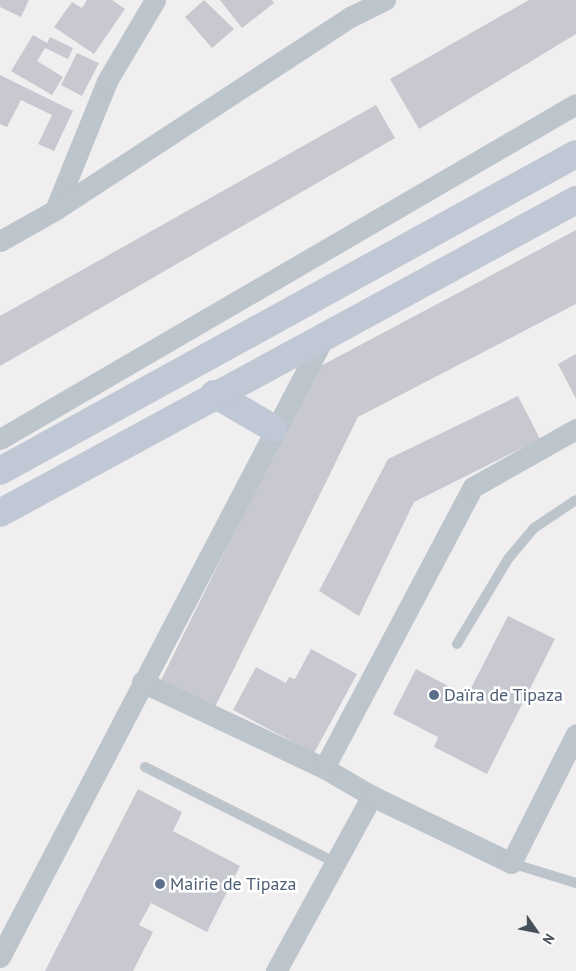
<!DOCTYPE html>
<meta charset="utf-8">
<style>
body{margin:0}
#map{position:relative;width:576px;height:971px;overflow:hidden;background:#f0eeee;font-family:"PT Sans",sans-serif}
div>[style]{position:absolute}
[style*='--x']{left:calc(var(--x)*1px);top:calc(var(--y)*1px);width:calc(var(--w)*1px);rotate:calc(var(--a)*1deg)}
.building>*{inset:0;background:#c8c9d0}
.service>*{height:10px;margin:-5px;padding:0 5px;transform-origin:5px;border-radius:5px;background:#bcc4cc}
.minor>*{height:21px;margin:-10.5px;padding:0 10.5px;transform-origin:10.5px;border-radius:10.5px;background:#bcc4cc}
.secondary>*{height:28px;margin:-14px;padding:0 14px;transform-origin:14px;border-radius:14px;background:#bfc8d4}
.dots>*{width:14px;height:14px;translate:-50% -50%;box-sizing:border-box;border:2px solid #fff;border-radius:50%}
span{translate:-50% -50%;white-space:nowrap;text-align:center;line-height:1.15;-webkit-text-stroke:5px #fff;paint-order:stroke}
.service-label{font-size:18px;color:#4e5e75}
.left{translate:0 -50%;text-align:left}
.north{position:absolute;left:511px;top:906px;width:50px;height:50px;-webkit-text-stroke:4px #fff;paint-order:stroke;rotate:123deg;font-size:14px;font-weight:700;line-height:20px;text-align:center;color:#46505a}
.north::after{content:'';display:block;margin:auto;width:18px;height:22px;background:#46505a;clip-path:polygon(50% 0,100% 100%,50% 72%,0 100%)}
</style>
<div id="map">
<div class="building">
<div style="clip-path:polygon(0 0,29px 0,21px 17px,0 7px)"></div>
<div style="clip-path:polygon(87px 0,112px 0,125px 9px,94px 54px,54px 27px,72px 2px,82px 8px)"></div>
<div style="clip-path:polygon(204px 0,234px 29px,212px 48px,185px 17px)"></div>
<div style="clip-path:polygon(220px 0,272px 0,274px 3px,242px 28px)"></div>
<div style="clip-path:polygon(529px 0,576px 0,576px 34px,419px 129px,390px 79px)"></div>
<div style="clip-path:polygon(33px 35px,47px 43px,50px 37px,73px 48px,68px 59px,45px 48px,37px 61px,63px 77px,52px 95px,11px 71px)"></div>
<div style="clip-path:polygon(77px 53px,99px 63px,82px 96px,61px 85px)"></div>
<div style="clip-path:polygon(0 75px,73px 111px,54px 151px,38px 144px,52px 115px,21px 100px,7px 127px,0 124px)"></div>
<div style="clip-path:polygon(376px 105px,395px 138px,0 366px,0 316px)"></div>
<div style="clip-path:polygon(576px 230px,576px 304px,358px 417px,215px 707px,161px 680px,315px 369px)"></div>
<div style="clip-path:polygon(576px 354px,576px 399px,558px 364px)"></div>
<div style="clip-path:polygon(518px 396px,540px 439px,414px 502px,359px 616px,319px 591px,388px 459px)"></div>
<div style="clip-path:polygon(508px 616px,555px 639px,487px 774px,434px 747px,438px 737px,393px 714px,416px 669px,467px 696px)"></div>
<div style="clip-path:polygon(311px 649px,357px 674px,314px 753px,233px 710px,256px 667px,286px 683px,289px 677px,295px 679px)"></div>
<div style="clip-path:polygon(138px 789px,182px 812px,173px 831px,240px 866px,207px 932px,151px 903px,139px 925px,153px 932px,133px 971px,45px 971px)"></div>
</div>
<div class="service">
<div style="--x:457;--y:644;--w:99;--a:-59"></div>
<div style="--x:508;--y:559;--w:40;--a:-50"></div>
<div style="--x:534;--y:528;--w:50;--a:-33.7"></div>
<div style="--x:145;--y:767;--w:212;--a:26.6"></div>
<div style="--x:511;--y:863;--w:68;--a:17.1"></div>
</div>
<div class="minor">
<div style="--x:55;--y:210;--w:139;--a:-68"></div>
<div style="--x:107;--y:81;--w:94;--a:-59.3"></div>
<div style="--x:0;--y:241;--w:63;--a:-29.4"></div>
<div style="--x:55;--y:210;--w:353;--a:-33.2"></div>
<div style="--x:350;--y:17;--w:39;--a:-26"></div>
<div style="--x:0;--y:439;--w:666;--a:-30.18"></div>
<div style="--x:142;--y:682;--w:201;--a:25.3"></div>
<div style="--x:372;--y:796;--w:56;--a:-149.7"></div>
<div style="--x:324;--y:768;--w:318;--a:-62.1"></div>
<div style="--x:473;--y:487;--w:118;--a:-29.4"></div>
<div style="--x:0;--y:957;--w:702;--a:-62.41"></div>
<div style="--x:276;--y:971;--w:200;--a:-61.3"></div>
<div style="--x:372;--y:796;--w:154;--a:25.7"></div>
<div style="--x:511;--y:863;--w:144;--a:-63.3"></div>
</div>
<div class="secondary">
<div style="--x:214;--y:394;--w:68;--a:30"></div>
<div style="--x:0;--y:471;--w:657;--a:-28.83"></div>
<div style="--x:0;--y:513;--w:656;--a:-28.52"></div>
</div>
<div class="dots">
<div style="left:434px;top:695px;background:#5c6f8a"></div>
<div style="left:160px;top:884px;background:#5c6f8a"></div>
</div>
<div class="service-label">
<span class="left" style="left:444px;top:695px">Daïra de Tipaza</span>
<span class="left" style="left:170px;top:884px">Mairie de Tipaza</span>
</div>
<div class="north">N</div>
</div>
